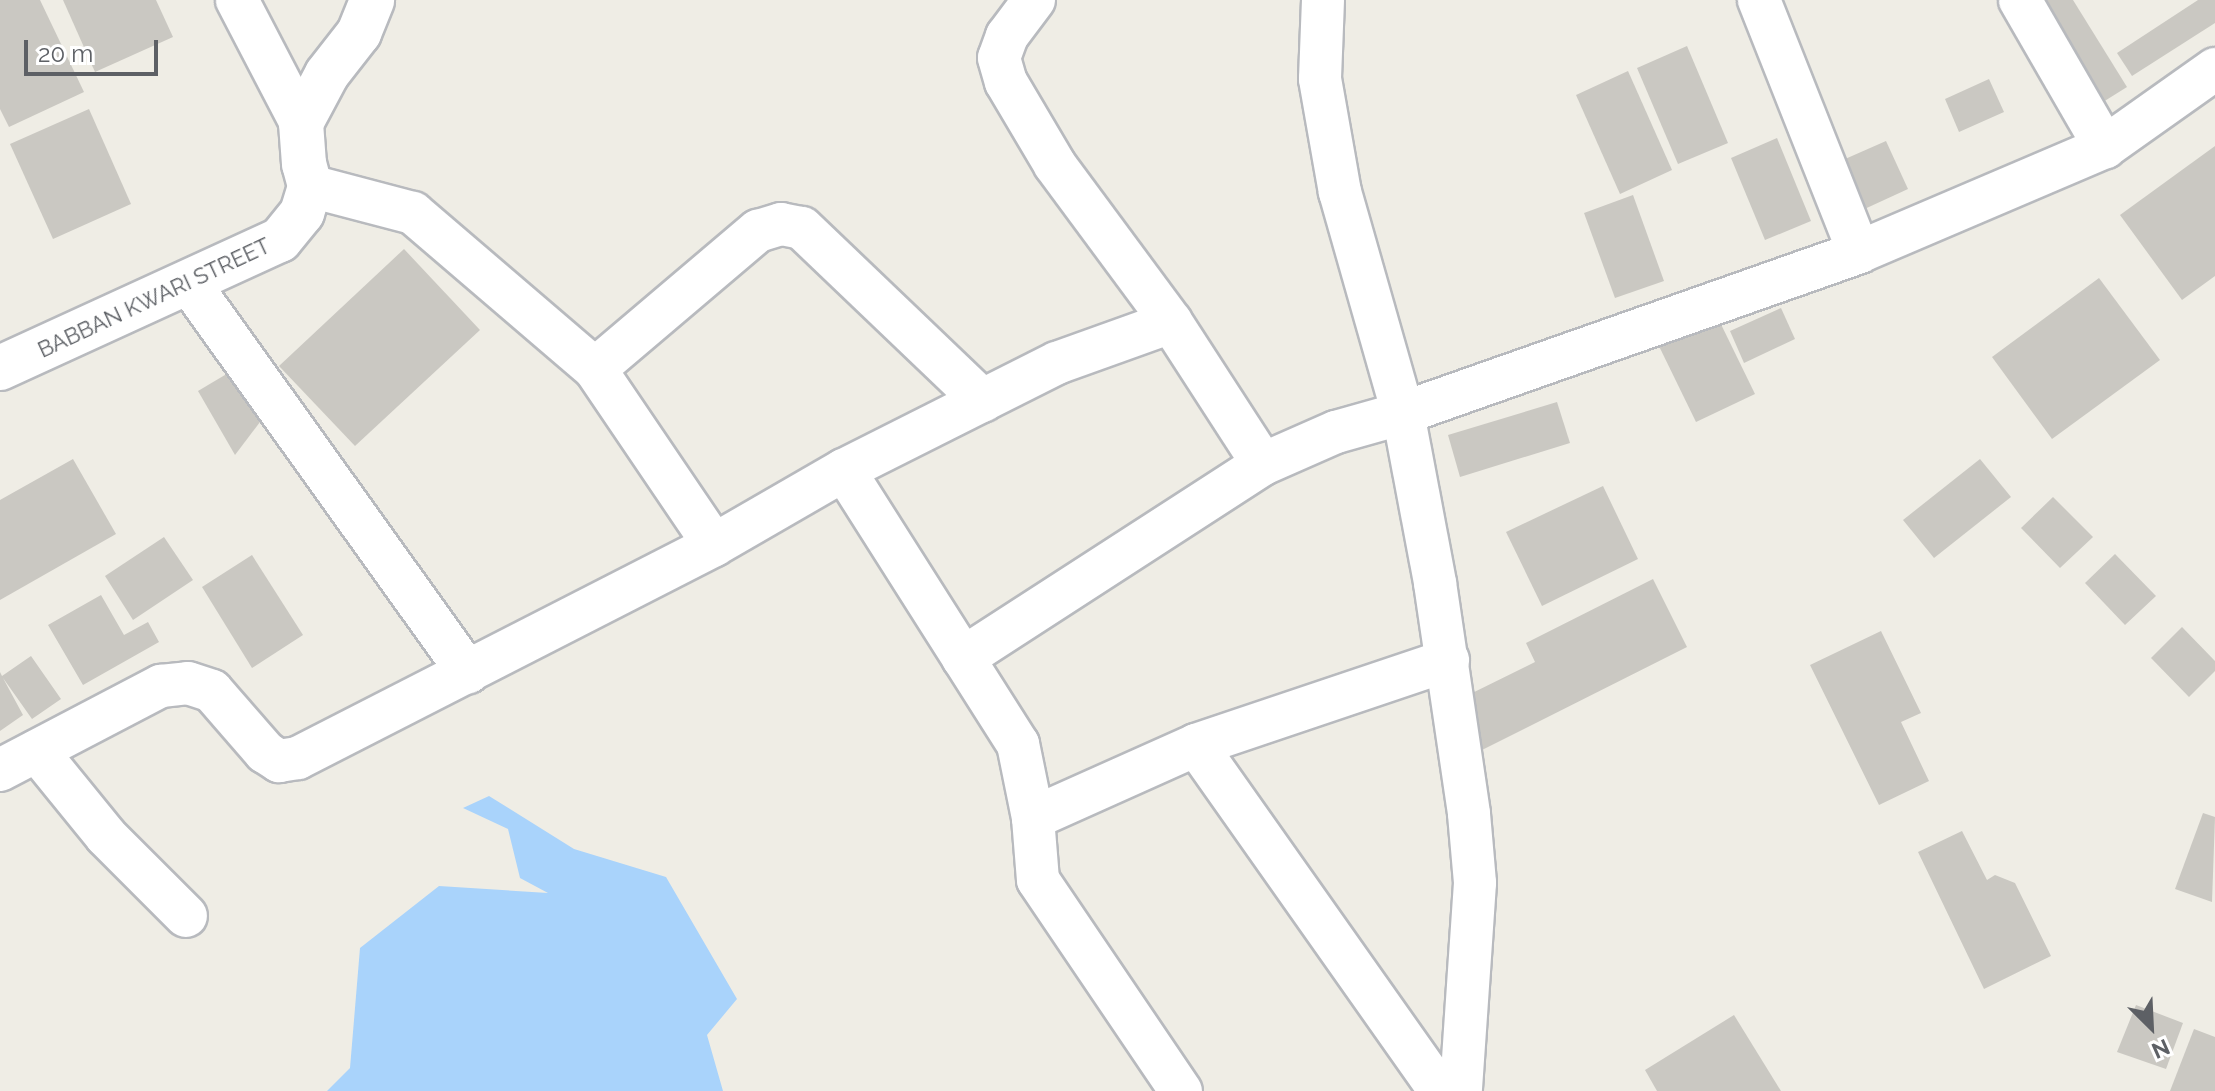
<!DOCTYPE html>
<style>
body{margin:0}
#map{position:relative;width:2215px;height:1091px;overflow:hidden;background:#efede5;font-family:Raleway,sans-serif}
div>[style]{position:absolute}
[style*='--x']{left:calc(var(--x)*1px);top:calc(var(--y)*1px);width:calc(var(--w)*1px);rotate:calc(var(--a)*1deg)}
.water>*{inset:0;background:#a9d3fb}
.building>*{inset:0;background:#cac8c2}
.roads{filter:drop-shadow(2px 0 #b8babe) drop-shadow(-2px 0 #b8babe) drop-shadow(0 2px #b8babe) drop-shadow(0 -2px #b8babe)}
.minor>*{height:42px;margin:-21px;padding:0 21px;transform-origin:21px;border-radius:21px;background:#fff}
.tertiary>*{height:44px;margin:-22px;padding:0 22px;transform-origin:22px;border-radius:22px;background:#fff}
span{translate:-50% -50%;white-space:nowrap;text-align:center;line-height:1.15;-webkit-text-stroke:6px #fff;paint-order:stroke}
.street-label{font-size:22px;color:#5d6065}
.north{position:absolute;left:2111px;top:987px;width:80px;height:80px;-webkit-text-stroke:6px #fff;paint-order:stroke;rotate:156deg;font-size:22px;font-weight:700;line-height:32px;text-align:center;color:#5d6065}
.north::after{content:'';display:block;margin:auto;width:28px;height:36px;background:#5d6065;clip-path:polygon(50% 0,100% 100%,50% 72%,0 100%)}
.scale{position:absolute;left:24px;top:40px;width:134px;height:36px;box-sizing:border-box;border:4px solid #5d6065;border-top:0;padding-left:10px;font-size:24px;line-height:28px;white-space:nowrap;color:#5d6065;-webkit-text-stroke:6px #fff;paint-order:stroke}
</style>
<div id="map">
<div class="water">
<div style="clip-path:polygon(489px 796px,574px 849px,666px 877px,737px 999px,707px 1035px,723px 1091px,327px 1091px,350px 1068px,360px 948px,439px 886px,548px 893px,520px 878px,508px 829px,463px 808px)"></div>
</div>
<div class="building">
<div style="clip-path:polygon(0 0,40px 0,84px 92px,9px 127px,0 109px)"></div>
<div style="clip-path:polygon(63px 0,156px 0,173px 37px,95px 72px)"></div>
<div style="clip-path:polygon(2039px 0,2073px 0,2127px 87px,2103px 102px)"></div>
<div style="clip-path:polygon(2198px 0,2215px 0,2215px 23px,2132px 76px,2117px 53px)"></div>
<div style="clip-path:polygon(1687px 46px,1728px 143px,1678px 164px,1637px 68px)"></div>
<div style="clip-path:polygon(1628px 71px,1672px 170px,1620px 194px,1576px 95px)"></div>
<div style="clip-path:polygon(1989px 79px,2004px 112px,1959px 132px,1945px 99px)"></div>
<div style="clip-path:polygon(89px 109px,131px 204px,53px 239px,10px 144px)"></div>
<div style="clip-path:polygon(1777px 138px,1811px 221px,1765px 240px,1731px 158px)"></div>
<div style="clip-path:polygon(1886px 141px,1908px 189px,1858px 212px,1836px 163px)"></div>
<div style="clip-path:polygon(2215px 146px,2215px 276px,2182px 300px,2120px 215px)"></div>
<div style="clip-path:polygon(1633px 195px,1664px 281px,1615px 298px,1584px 213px)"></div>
<div style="clip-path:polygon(404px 249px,480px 330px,355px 446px,279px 366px)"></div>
<div style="clip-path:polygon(2099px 278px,2160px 360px,2052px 439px,1992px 357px)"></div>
<div style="clip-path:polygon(1781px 308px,1795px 339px,1744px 363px,1730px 331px)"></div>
<div style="clip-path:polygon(1715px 312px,1755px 394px,1696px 422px,1656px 340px)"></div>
<div style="clip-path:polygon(235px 369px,263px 418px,235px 455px,198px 391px)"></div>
<div style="clip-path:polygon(1557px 402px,1570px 443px,1460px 477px,1448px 435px)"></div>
<div style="clip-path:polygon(73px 459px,116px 534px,0 600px,0 500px)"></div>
<div style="clip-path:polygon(1980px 459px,2011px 497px,1934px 558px,1903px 520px)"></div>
<div style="clip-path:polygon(1603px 486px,1638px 559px,1542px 606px,1506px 532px)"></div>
<div style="clip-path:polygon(2053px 497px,2093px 537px,2060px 568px,2021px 528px)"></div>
<div style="clip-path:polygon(164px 537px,193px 580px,133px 620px,105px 576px)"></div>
<div style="clip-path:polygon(2115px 554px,2156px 596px,2125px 625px,2085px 583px)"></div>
<div style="clip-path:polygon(252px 555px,303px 635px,252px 668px,202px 587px)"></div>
<div style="clip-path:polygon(1653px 579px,1687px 647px,1478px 752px,1454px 702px,1535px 662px,1526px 643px)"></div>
<div style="clip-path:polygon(101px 595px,124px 635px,148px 622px,159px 642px,83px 685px,48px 625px)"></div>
<div style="clip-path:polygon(2182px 627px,2215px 661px,2215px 671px,2189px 697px,2151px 658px)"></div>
<div style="clip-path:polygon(1881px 631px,1921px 713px,1901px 722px,1929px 781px,1879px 805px,1810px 665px)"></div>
<div style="clip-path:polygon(31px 656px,61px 699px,32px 719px,3px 678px,23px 715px,0 731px,0 672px,2px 676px)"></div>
<div style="clip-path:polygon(2203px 813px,2215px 817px,2212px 902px,2175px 889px)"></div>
<div style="clip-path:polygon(1962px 831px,1987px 880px,1995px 875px,2015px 883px,2051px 956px,1984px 989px,1918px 852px)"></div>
<div style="clip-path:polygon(2136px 1005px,2183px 1023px,2166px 1069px,2117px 1052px)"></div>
<div style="clip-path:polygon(1734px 1015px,1781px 1091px,1657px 1091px,1645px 1070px)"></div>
<div style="clip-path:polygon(2194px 1029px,2215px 1037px,2215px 1091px,2170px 1091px)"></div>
</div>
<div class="roads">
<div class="minor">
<div style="--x:237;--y:0;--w:139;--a:62.5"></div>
<div style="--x:1034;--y:0;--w:45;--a:126.9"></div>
<div style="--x:1007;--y:36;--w:23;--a:110"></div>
<div style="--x:999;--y:58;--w:25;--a:74"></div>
<div style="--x:1006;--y:82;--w:96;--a:59.4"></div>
<div style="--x:1055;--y:165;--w:195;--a:53.5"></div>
<div style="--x:1171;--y:322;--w:169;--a:57.1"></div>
<div style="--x:1323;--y:0;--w:79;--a:92.2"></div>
<div style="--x:1320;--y:79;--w:115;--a:80"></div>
<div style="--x:1340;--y:192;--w:230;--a:74.1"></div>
<div style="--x:1403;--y:413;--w:173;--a:79.3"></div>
<div style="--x:1435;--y:583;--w:233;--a:81.6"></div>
<div style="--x:1469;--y:814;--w:69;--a:85"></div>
<div style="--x:1475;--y:883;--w:208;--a:93.9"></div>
<div style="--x:1759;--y:0;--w:271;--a:68.4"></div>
<div style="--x:2020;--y:0;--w:170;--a:60"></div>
<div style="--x:310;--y:186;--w:106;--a:14.7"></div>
<div style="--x:413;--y:213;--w:240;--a:40.6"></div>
<div style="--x:595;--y:369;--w:212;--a:55.9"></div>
<div style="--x:189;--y:283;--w:479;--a:54.4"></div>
<div style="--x:595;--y:369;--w:214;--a:-40.3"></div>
<div style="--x:758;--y:231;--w:24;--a:-17"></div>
<div style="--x:781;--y:224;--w:21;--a:11"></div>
<div style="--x:802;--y:228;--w:250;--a:43.7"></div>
<div style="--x:844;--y:470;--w:325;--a:57.6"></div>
<div style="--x:1018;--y:744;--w:76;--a:78.5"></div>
<div style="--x:1033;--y:818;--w:62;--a:85.4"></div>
<div style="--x:1038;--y:880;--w:255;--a:55.9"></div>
<div style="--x:963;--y:658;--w:357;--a:-32.9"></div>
<div style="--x:1263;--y:464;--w:80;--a:-23.7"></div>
<div style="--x:1336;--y:432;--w:70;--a:-15.8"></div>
<div style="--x:1403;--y:413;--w:484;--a:-19.4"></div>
<div style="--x:1859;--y:252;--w:267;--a:-23.1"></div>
<div style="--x:2105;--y:147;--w:135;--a:-35.3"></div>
<div style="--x:1196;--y:745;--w:423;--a:54.8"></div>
<div style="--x:37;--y:751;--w:109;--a:50.9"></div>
<div style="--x:106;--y:836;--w:113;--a:45"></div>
<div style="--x:0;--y:770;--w:182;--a:-27.6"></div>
<div style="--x:161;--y:686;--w:27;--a:-6"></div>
<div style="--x:188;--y:683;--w:25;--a:18"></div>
<div style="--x:212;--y:691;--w:81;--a:49"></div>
<div style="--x:265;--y:752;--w:17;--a:33"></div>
<div style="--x:279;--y:761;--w:19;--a:-9"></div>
<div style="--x:298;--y:758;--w:467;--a:-27.1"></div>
<div style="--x:714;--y:545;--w:150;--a:-30"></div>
<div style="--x:844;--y:470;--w:238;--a:-26.7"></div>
<div style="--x:1057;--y:363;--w:121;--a:-19.8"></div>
<div style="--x:1033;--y:818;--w:179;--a:-24.1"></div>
<div style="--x:1196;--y:745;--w:266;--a:-18.6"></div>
</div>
<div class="tertiary">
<div style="--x:0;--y:368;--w:308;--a:-24.6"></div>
<div style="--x:280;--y:240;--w:35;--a:-51"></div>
<div style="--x:302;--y:213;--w:28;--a:-73"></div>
<div style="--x:310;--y:186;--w:23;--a:-105"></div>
<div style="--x:304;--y:164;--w:41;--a:-94.2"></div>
<div style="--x:301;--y:123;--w:55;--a:-62"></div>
<div style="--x:327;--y:74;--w:52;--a:-52"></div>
<div style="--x:359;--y:33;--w:35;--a:-68"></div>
</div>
</div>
<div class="street-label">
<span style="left:154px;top:298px;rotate:-25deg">BABBAN KWARI STREET</span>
</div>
<div class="north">N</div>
<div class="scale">20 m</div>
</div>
